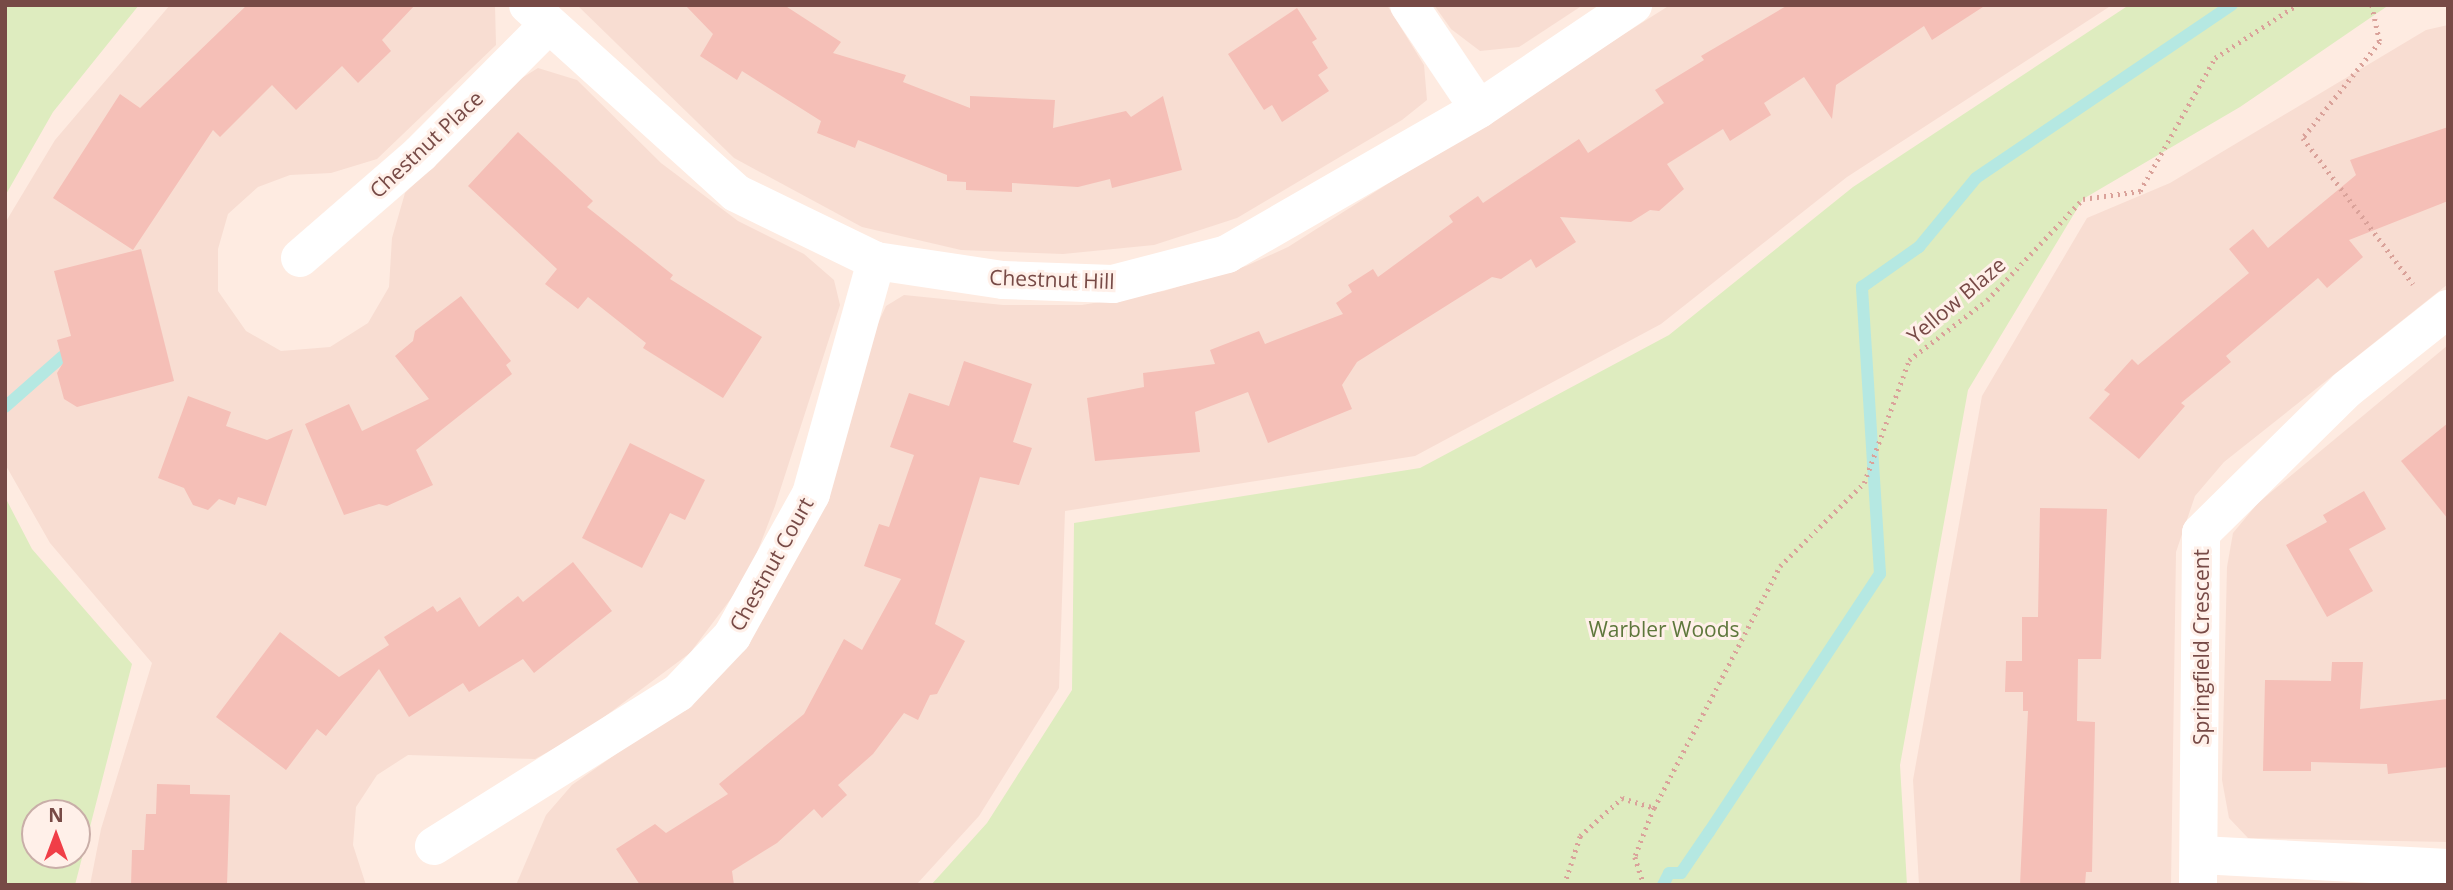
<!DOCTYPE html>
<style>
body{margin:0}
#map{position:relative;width:2453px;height:890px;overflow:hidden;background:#feebe1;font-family:"Open Sans",sans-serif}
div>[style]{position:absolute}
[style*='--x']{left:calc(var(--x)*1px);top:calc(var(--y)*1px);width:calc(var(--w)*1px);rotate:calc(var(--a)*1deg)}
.residential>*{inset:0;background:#f8ddd2}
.green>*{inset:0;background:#deecbf}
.stream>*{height:12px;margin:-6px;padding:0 6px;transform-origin:6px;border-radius:6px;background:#b5e8e2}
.building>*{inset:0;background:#f5bfb7}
.path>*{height:4.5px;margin-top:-2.25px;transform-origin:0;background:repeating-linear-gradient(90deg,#daa29a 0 2px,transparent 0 7px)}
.minor>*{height:38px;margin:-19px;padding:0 19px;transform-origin:19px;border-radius:19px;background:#fff}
span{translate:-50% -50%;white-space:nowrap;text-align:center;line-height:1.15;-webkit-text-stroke:6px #fff0e9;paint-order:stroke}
.street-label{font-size:21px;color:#774a46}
.park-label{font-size:21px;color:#5e773c}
.frame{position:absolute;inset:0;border:7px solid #774a46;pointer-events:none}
.north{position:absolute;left:21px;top:799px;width:70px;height:70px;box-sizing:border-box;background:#fff0e9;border:2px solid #c9aea8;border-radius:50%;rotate:0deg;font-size:19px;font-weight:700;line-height:28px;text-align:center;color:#774a46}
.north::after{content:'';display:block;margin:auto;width:24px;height:32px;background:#f03e47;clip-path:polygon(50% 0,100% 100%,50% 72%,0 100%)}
</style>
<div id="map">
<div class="residential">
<div style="clip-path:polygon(170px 5px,495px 5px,496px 45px,377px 159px,331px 173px,290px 175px,258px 187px,228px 214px,218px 249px,218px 291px,246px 331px,281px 351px,330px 347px,368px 323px,389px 287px,392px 238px,405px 193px,509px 86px,538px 68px,577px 80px,661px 163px,738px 221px,804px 254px,834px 280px,840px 305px,775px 506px,748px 576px,690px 653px,584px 732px,535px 759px,408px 755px,377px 775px,356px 807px,353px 845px,366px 885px,90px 885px,101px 829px,152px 663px,50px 543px,5px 464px,5px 223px,55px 140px)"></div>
<div style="clip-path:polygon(577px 5px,1387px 5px,1424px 65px,1427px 100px,1402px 120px,1237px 218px,1154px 245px,1063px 254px,961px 250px,862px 227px,734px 158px)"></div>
<div style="clip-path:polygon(1434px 5px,1583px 5px,1519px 47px,1480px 51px,1451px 29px)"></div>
<div style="clip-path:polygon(1670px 5px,2112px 5px,1847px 177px,1661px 324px,1415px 456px,1065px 511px,1059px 688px,979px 816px,916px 885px,516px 885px,546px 815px,572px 785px,707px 690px,886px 306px,904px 295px,1003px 305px,1082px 305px,1164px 291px,1246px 266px,1288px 247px)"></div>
<div style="clip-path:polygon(2448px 25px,2448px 284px,2224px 462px,2195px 496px,2176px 552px,2171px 885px,1919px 885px,1913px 780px,1982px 396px,2087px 218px,2170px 183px,2426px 30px)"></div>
<div style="clip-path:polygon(2448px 345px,2448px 842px,2248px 838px,2229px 818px,2222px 780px,2227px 567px,2233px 533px,2258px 503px)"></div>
</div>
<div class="green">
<div style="clip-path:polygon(5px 5px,139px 5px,53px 112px,5px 196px)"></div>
<div style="clip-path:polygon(2129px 5px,2389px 5px,2240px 107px,2083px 199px,1968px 390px,1900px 765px,1907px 885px,931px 885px,987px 823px,1072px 690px,1074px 523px,1420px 468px,1669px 335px,1853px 187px)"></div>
<div style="clip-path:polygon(evenodd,5px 497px,32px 549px,132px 664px,75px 885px,5px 885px,5px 497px,35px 813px,77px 813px,77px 855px,35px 855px,35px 813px)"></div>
</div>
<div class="stream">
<div style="--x:5;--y:407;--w:76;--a:-41.3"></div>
<div style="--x:1663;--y:885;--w:13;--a:-63"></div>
<div style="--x:1669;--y:873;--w:12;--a:0"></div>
<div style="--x:1681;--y:873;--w:50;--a:-55.7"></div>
<div style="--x:1709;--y:832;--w:310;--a:-56.5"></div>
<div style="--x:1880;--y:574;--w:288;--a:-93.6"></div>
<div style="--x:1862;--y:287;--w:70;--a:-35.1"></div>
<div style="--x:1919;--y:247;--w:89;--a:-50.4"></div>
<div style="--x:1976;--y:178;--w:309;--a:-34.1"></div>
</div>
<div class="building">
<div style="clip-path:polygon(247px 5px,415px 5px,382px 40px,391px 51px,358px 83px,342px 66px,296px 110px,272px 85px,220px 137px,213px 130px,133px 250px,53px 198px,120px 94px,140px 108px)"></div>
<div style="clip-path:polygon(685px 5px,784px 5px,841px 42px,833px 53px,906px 75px,903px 82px,970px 108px,970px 96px,1055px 100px,1053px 128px,1126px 111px,1131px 117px,1163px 96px,1182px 170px,1112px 188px,1110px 179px,1078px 187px,1012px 183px,1012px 192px,966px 190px,966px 182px,947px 181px,947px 175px,858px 140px,855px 148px,817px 133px,821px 121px,742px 71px,737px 80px,700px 56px,713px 34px)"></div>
<div style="clip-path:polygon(1788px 5px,1986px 5px,1932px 40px,1924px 26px,1836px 85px,1832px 119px,1804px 77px,1764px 103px,1771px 115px,1730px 141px,1723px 129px,1667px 164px,1684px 189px,1659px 211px,1650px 210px,1631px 222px,1560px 217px,1576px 242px,1536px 268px,1531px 259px,1501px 279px,1492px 277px,1357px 362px,1342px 385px,1352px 409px,1268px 443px,1248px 392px,1195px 412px,1200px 452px,1095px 461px,1087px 398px,1144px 387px,1143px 373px,1215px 364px,1210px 350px,1259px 331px,1265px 344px,1343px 314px,1336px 303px,1352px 292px,1348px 285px,1373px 269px,1378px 277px,1453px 222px,1449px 216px,1478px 196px,1483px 203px,1579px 139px,1588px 153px,1664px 103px,1655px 90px,1704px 60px,1701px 56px)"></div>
<div style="clip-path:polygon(1297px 8px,1317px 39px,1312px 42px,1328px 68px,1318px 75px,1329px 91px,1282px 122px,1272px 105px,1264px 110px,1228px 54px)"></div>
<div style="clip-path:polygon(2448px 127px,2448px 201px,2349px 240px,2363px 257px,2327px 288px,2318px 278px,2226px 356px,2231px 362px,2181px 403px,2185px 406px,2139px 459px,2089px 418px,2110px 394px,2104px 390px,2132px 359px,2138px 365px,2249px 273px,2229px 249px,2253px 229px,2268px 248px,2356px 175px,2350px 160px)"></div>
<div style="clip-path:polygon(518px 132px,593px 201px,587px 207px,673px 275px,670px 279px,762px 337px,723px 398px,643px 348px,646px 343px,588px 297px,578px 309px,545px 284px,557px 269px,468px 186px)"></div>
<div style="clip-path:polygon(141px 249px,174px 381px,77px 407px,64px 399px,57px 373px,63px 363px,57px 340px,71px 336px,54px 271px)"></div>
<div style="clip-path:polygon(461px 296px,511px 361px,506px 365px,512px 374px,416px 450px,433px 485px,387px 506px,379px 504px,344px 515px,305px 424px,349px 404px,362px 431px,429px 399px,395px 356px,413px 341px,415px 331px)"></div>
<div style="clip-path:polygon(964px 361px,1032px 384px,1013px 442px,1032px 448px,1019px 485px,980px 477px,935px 624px,965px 641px,937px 694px,930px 695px,918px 720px,904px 713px,873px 754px,838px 785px,847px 795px,822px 818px,814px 809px,777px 843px,732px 871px,734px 885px,640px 885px,616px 849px,655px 824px,666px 833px,728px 794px,719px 784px,804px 714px,844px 639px,862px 650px,901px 579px,864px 566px,879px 524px,889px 527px,914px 455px,890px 447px,909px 393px,949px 406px)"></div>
<div style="clip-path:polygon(188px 396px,231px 412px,226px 426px,267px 440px,293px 429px,266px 506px,238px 497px,235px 505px,219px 499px,208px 510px,193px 505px,184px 488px,158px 478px)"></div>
<div style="clip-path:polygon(2448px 423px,2448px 519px,2401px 461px)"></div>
<div style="clip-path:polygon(630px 443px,705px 480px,685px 520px,670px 513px,642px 568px,582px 538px)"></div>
<div style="clip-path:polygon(2364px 491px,2386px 529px,2349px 549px,2373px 591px,2327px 617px,2286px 545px,2327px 522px,2323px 515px)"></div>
<div style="clip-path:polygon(2040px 508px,2107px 509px,2101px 659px,2078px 659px,2077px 721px,2095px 722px,2092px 872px,2086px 872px,2085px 885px,2020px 885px,2028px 711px,2023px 711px,2023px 692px,2005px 692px,2006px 661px,2022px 661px,2022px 617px,2038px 617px)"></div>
<div style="clip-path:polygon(573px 562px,612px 611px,534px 673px,523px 659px,469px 692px,463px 683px,409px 717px,379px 669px,326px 736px,317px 729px,286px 770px,216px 717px,280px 632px,339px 677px,389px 645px,384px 637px,433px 606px,437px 612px,460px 597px,479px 627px,518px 596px,523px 602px)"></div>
<div style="clip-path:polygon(2332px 662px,2363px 662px,2360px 709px,2448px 699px,2448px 767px,2388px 774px,2387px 764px,2311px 762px,2311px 771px,2263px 771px,2265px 680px,2331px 681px)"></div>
<div style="clip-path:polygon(157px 784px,190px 785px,190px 794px,230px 795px,227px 885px,131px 885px,132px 850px,144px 850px,146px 814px,156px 814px)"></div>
</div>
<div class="path">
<div style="--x:2372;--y:5;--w:38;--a:78"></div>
<div style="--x:2380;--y:42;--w:123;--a:128.7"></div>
<div style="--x:2303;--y:138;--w:183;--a:53"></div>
<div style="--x:1654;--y:808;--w:273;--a:-62.5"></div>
<div style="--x:1780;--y:566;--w:118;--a:-44.7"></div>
<div style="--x:1864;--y:483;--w:131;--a:-69.9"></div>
<div style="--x:1909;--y:360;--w:98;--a:-37.6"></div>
<div style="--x:1987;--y:300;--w:139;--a:-46.5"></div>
<div style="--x:2083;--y:199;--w:58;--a:-8"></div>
<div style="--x:2140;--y:191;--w:153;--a:-60.6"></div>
<div style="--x:2215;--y:58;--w:98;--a:-32.9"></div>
<div style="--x:1564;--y:885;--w:52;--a:-71.9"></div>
<div style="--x:1580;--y:836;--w:57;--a:-42.1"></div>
<div style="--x:1622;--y:798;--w:34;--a:17"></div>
<div style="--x:1654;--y:808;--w:53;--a:111.2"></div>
<div style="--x:1635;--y:857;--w:29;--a:72"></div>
</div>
<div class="minor">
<div style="--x:528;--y:5;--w:280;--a:42.1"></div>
<div style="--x:736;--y:193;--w:156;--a:25.9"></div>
<div style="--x:876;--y:261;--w:128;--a:8.5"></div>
<div style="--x:1003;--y:280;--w:110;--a:2.1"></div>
<div style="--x:1113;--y:284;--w:118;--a:-14.7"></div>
<div style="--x:1227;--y:254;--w:291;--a:-29.9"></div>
<div style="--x:1479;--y:109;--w:186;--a:-34"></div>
<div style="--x:1409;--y:5;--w:125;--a:56.1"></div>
<div style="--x:300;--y:258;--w:159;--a:-40.9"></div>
<div style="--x:420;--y:154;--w:180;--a:-45.2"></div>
<div style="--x:434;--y:846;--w:288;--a:-32.1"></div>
<div style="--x:678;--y:693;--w:79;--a:-46.5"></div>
<div style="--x:732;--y:636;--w:162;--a:-60.9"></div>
<div style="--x:811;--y:494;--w:242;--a:-74.4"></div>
<div style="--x:2200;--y:855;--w:248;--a:3"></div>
<div style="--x:2198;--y:885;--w:352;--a:-89.5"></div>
<div style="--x:2201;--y:533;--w:205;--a:-44.6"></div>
<div style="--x:2347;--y:389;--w:129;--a:-38.4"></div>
</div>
<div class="street-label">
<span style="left:426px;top:144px;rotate:-43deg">Chestnut Place</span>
<span style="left:1052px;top:279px;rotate:2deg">Chestnut Hill</span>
<span style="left:1956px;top:300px;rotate:-40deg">Yellow Blaze</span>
<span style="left:771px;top:564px;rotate:-61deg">Chestnut Court</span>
<span style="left:2201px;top:647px;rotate:-90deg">Springfield Crescent</span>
</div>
<div class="park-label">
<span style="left:1664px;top:629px">Warbler Woods</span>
</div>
<div class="frame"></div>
<div class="north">N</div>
</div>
